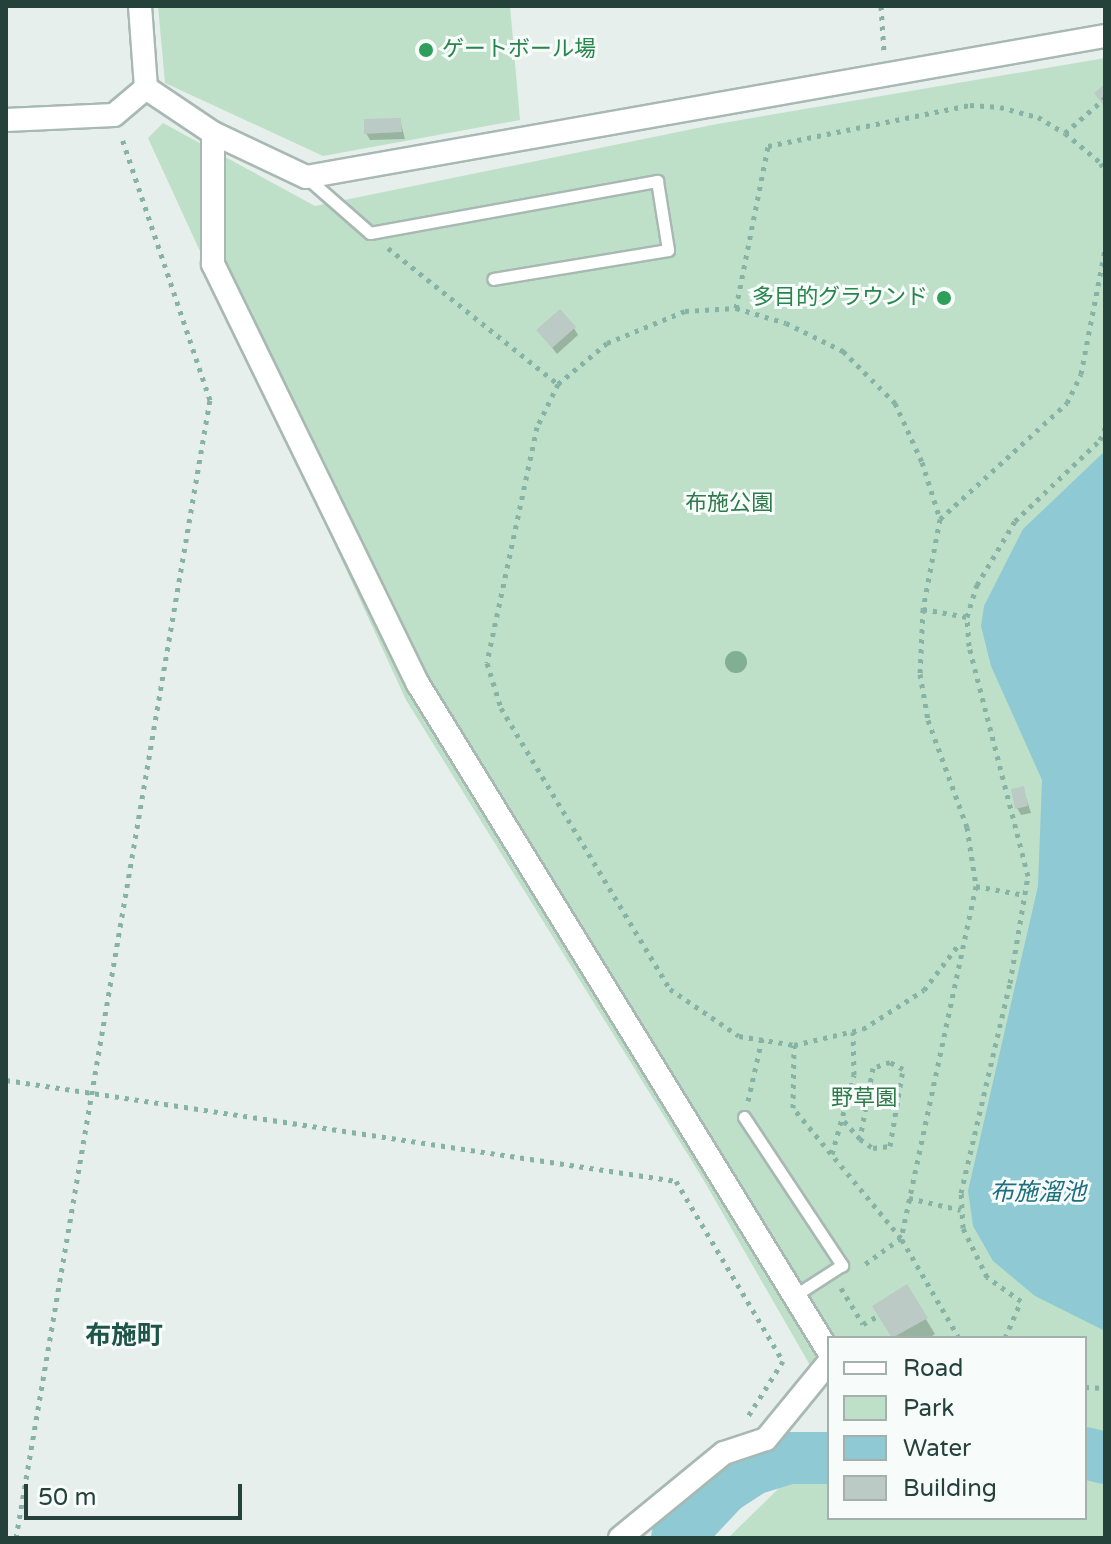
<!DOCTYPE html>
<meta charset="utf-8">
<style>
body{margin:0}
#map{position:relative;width:1111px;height:1544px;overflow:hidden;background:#e6efeb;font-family:"Varela Round","Noto Sans JP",sans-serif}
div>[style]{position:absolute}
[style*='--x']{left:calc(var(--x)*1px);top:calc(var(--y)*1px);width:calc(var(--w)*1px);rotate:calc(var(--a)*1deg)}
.green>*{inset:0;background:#bfe0c8}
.water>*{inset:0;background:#8ec9d4}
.shadow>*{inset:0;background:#0003}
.river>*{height:52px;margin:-26px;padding:0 26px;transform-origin:26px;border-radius:26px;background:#8ec9d4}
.building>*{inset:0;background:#bbcac4}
.path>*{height:5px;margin-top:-2.5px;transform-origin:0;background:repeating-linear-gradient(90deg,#86b3a5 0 4px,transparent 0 10px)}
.roads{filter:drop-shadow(2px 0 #a8b8b2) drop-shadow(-2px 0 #a8b8b2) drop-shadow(0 2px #a8b8b2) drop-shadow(0 -2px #a8b8b2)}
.lane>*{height:11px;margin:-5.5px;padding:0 5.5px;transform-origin:5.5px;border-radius:5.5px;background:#fff}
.street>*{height:22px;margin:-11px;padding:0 11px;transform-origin:11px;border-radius:11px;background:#fff}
.trees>*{width:22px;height:22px;margin:-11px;border-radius:50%;background:#80af93}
.dots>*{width:22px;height:22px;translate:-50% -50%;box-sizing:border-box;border:4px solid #f7fbf9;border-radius:50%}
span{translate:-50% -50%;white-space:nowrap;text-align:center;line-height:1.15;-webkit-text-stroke:6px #f7fbf9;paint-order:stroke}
.leisure-label{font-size:22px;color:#27864d}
.left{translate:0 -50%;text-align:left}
.right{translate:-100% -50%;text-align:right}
.park-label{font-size:22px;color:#2d7a4b}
.water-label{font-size:24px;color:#1c6f80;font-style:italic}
.quarter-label{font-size:26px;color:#1f5548;font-weight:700}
.frame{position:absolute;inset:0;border:8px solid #24423a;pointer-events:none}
.legend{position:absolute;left:827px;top:1336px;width:260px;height:184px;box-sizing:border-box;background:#f7fbf9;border:2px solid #a3b1ad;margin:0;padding:10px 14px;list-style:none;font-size:24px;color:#24423a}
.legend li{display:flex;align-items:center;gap:16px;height:40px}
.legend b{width:40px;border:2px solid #a3b1ad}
.scale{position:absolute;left:24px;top:1484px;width:218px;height:36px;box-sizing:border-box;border:4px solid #24423a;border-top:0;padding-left:10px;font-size:24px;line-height:28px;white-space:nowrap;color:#24423a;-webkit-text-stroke:6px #f7fbf9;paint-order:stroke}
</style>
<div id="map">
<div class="green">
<div style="clip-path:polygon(158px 6px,510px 6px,520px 120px,323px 156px,165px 83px)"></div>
<div style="clip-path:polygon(1105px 58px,1105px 1538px,728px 1538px,829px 1439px,829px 1518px,1085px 1518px,1085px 1338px,829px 1338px,829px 1373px,811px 1367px,703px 1179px,406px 700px,148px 138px,163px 123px,315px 206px,717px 124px)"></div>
</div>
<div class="water">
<div style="clip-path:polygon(1105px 451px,1105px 1331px,1035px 1296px,993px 1261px,973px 1226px,968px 1191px,1038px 886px,1042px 780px,991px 666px,981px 626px,984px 606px,1023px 529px)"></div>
</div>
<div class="shadow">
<div style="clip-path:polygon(400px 120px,405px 139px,370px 140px,366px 133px)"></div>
<div style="clip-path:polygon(574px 328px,578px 335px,557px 354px,539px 331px)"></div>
<div style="clip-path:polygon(1023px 788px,1031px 813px,1021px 815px,1017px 808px)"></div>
<div style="clip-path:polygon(906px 1287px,935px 1334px,929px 1338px,893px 1338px,874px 1306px)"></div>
</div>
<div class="river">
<div style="--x:1085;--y:1453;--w:21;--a:14"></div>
<div style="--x:677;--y:1538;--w:69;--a:-46.8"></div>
<div style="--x:724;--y:1488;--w:35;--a:-33"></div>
<div style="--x:753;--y:1469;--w:38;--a:-17"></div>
<div style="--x:789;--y:1458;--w:40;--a:0"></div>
</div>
<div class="building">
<div style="clip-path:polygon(1105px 84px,1105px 107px,1094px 93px)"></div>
<div style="clip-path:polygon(401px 118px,402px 132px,364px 134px,364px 119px)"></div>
<div style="clip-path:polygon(560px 309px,576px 327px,552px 348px,536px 330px)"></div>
<div style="clip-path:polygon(1024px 786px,1028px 806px,1015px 809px,1011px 789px)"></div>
<div style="clip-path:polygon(907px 1284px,928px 1318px,892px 1338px,872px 1306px)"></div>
</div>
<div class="path">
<div style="--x:881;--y:6;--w:47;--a:86.3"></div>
<div style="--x:1065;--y:133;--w:53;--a:-41.2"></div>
<div style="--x:388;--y:248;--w:218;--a:38.7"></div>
<div style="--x:558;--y:384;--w:64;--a:-39.9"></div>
<div style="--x:607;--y:343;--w:84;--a:-22.3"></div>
<div style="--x:685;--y:311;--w:51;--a:-3.4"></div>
<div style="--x:736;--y:308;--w:52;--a:16.7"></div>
<div style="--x:786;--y:323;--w:64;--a:26.2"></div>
<div style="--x:843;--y:351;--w:74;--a:45"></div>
<div style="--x:895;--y:403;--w:65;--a:65.4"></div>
<div style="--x:922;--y:462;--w:60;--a:72.5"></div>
<div style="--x:940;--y:519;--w:92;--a:100.7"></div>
<div style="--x:923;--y:609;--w:65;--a:92.6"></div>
<div style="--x:920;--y:674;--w:47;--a:80.1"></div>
<div style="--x:928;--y:720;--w:114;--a:70"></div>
<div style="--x:967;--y:827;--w:60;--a:81.3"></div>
<div style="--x:976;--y:886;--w:360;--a:102"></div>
<div style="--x:901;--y:1238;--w:49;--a:144.1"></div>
<div style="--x:736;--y:308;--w:165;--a:-78.8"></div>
<div style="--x:768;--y:146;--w:206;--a:-11.5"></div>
<div style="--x:970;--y:105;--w:30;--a:4"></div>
<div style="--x:1000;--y:107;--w:39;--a:15"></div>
<div style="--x:1038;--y:117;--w:31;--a:31"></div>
<div style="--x:1065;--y:133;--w:47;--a:39.8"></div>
<div style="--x:1101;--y:163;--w:11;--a:68"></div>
<div style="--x:558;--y:384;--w:48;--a:116"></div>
<div style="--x:537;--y:427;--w:241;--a:102"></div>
<div style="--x:487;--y:663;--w:47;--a:72.7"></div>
<div style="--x:501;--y:708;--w:328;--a:59"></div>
<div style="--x:670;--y:989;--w:83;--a:34.3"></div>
<div style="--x:739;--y:1036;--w:56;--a:9.3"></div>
<div style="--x:940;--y:519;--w:172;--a:-42.4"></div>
<div style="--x:1067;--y:403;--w:32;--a:-64"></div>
<div style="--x:1081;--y:374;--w:127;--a:-79.1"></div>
<div style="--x:923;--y:609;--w:45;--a:10.3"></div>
<div style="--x:976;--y:886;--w:50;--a:10.4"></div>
<div style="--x:6;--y:1080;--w:678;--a:8.57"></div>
<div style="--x:676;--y:1181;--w:209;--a:59.3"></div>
<div style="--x:783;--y:1361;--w:67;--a:122.3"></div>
<div style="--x:748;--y:1101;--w:64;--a:-77.3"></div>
<div style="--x:844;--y:1121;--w:24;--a:48"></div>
<div style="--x:860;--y:1139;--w:16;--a:35"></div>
<div style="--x:873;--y:1148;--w:17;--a:-7"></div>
<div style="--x:890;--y:1146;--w:78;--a:-80.4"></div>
<div style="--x:903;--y:1069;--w:15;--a:-152"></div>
<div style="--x:890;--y:1062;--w:18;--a:161"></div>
<div style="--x:873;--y:1068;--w:72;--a:100.4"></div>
<div style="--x:832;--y:1154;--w:82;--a:-74.4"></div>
<div style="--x:854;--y:1075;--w:43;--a:-91.3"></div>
<div style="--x:909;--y:1198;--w:53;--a:13"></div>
<div style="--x:841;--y:1288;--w:42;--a:58.6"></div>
<div style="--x:863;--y:1324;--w:17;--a:-28"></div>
<div style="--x:959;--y:1338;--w:116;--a:-120.1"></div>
<div style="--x:901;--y:1238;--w:169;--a:-129.7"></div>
<div style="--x:793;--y:1108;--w:63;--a:-89.1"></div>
<div style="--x:794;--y:1045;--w:71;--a:-13.1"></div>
<div style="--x:863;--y:1029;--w:72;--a:-32.6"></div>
<div style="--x:924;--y:990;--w:58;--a:-52.7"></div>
<div style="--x:1005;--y:1338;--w:40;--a:-66.6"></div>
<div style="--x:1021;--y:1301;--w:42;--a:-144.8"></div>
<div style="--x:987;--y:1277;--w:55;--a:-116.1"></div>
<div style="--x:963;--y:1228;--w:35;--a:-93"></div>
<div style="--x:961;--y:1193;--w:216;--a:-76.9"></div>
<div style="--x:1010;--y:983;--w:109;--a:-80.5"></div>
<div style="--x:1028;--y:876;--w:237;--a:-104.4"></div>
<div style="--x:969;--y:646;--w:29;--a:-94"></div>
<div style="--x:967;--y:617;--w:34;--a:-73"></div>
<div style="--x:977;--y:585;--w:74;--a:-59.3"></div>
<div style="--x:1015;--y:521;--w:117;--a:-43.6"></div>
<div style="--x:1100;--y:440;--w:13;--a:-67"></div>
<div style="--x:1085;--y:1387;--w:20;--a:3"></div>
<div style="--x:16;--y:1538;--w:1154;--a:-80.33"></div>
<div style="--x:210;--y:400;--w:276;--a:-108.6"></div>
</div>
<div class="roads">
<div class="lane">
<div style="--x:306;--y:177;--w:85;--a:41.2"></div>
<div style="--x:370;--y:233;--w:292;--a:-10.3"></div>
<div style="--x:657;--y:181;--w:70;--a:80.9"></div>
<div style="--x:668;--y:250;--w:177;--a:170.6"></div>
<div style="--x:744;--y:1117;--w:178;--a:56.5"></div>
<div style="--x:842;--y:1265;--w:57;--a:147.1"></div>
</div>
<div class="street">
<div style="--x:140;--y:6;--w:82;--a:85.8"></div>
<div style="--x:6;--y:120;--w:108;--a:-2.7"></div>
<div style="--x:114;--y:115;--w:42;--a:-40.2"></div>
<div style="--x:146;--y:88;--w:81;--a:33.9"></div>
<div style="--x:213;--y:133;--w:103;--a:25.3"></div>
<div style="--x:306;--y:177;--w:811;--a:-10.01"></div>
<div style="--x:213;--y:133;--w:131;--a:90"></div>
<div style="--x:213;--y:264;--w:467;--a:64"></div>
<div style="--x:418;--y:684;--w:784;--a:58.4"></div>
<div style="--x:620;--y:1538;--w:134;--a:-39.3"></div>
<div style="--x:724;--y:1453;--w:44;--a:-18.4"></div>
<div style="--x:766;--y:1439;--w:99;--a:-50.7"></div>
</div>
</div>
<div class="trees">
<div style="left:736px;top:662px"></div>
</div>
<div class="dots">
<div style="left:426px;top:50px;background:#2e9e5b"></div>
<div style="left:944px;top:298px;background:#2e9e5b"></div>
</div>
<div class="leisure-label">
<span class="left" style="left:442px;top:50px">ゲートボール場</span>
<span class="right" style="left:928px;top:298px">多目的グラウンド</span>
</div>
<div class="park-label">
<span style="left:729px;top:504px">布施公園</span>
<span style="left:864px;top:1099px">野草園</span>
</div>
<div class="water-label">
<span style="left:1038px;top:1193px">布施溜池</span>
</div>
<div class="quarter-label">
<span style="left:124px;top:1336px">布施町</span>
</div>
<div class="frame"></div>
<ul class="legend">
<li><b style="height:10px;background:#fff"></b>Road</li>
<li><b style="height:22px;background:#bfe0c8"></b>Park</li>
<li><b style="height:22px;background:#8ec9d4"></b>Water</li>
<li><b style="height:22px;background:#bbcac4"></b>Building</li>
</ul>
<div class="scale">50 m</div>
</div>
